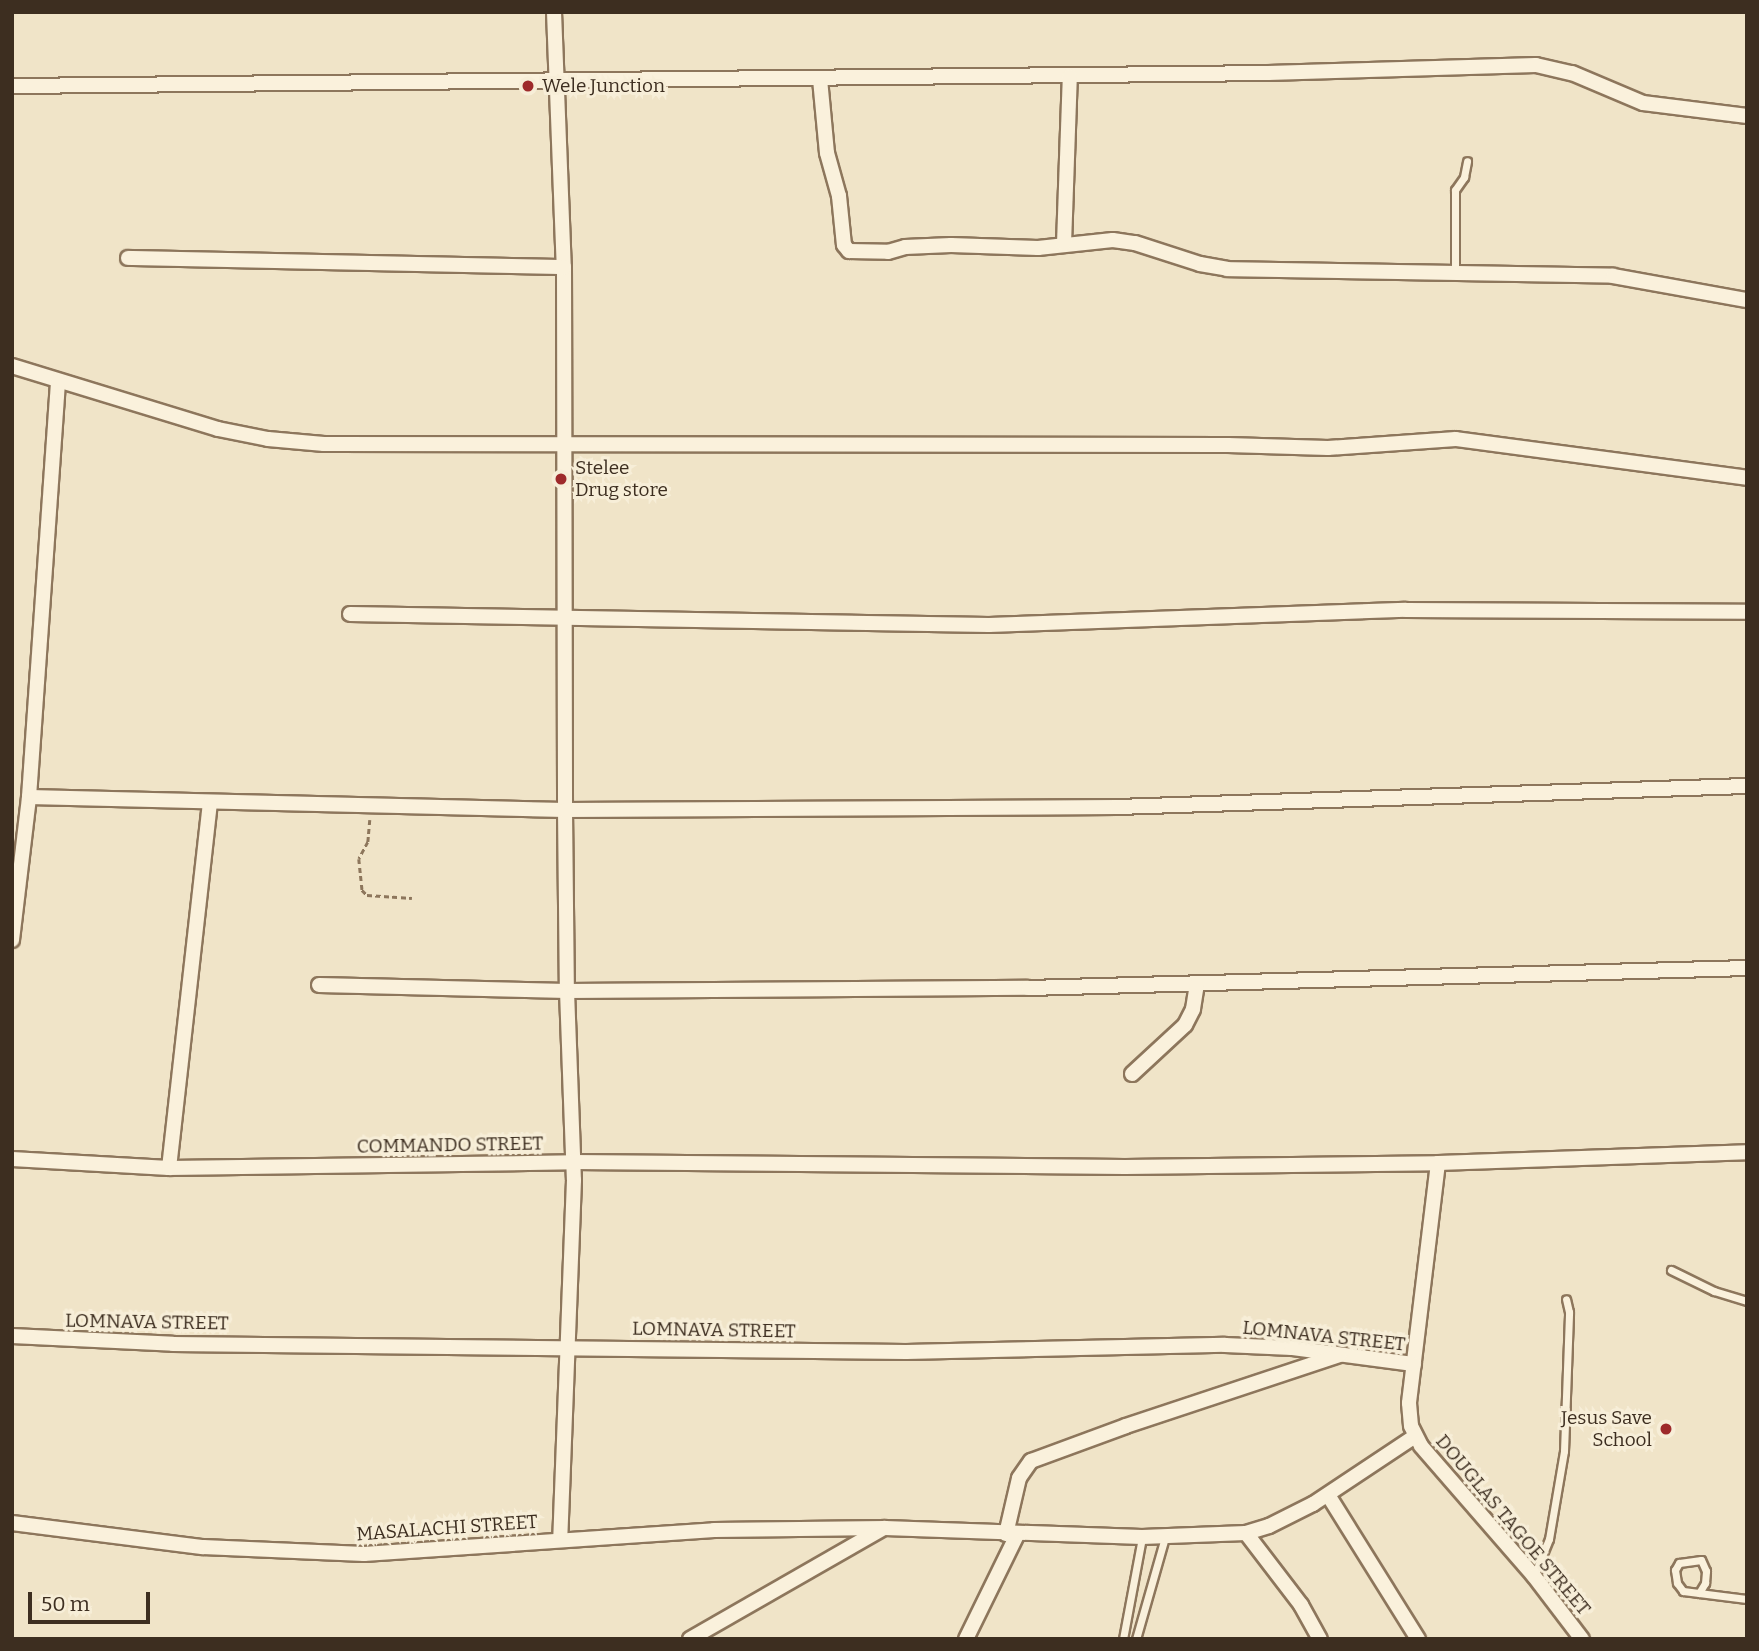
<!DOCTYPE html>
<style>
body{margin:0}
#map{position:relative;width:1759px;height:1651px;overflow:hidden;background:#f0e4c8;font-family:Bitter,serif}
div>[style]{position:absolute}
[style*='--x']{left:calc(var(--x)*1px);top:calc(var(--y)*1px);width:calc(var(--w)*1px);rotate:calc(var(--a)*1deg)}
.path>*{height:2.5px;margin-top:-1.25px;transform-origin:0;background:repeating-linear-gradient(90deg,#8d765c 0 5px,transparent 0 8.5px)}
.roads{filter:drop-shadow(2px 0 #8d765c) drop-shadow(-2px 0 #8d765c) drop-shadow(0 2px #8d765c) drop-shadow(0 -2px #8d765c)}
.lane>*{height:7px;margin:-3.5px;padding:0 3.5px;transform-origin:3.5px;border-radius:3.5px;background:#faf1dc}
.street>*{height:14px;margin:-7px;padding:0 7px;transform-origin:7px;border-radius:7px;background:#faf1dc}
.dots>*{width:19px;height:19px;translate:-50% -50%;box-sizing:border-box;border:4px solid #f7eed8;border-radius:50%}
span{translate:-50% -50%;white-space:nowrap;text-align:center;line-height:1.15;-webkit-text-stroke:6px #f7eed8;paint-order:stroke}
.poi-label{font-size:19px;color:#3d2e20}
.left{translate:0 -50%;text-align:left}
.right{translate:-100% -50%;text-align:right}
.street-label{font-size:19px;color:#3d2e20}
.frame{position:absolute;inset:0;border:14px solid #3d2e20;pointer-events:none}
.scale{position:absolute;left:28px;top:1592px;width:122px;height:32px;box-sizing:border-box;border:4px solid #3d2e20;border-top:0;padding-left:9px;font-size:21px;line-height:24px;white-space:nowrap;color:#3d2e20;-webkit-text-stroke:5px #f7eed8;paint-order:stroke}
</style>
<div id="map">
<div class="path">
<div style="--x:370;--y:820;--w:22;--a:95"></div>
<div style="--x:368;--y:842;--w:19;--a:118"></div>
<div style="--x:359;--y:859;--w:31;--a:84"></div>
<div style="--x:362;--y:890;--w:7;--a:45"></div>
<div style="--x:367;--y:895;--w:45;--a:3.8"></div>
</div>
<div class="roads">
<div class="lane">
<div style="--x:1455;--y:273;--w:83;--a:-90"></div>
<div style="--x:1455;--y:190;--w:16;--a:-55"></div>
<div style="--x:1464;--y:177;--w:16;--a:-79"></div>
<div style="--x:1671;--y:1270;--w:48;--a:26"></div>
<div style="--x:1714;--y:1291;--w:34;--a:17"></div>
<div style="--x:1534;--y:1576;--w:40;--a:-68"></div>
<div style="--x:1549;--y:1539;--w:89;--a:-80.3"></div>
<div style="--x:1564;--y:1451;--w:139;--a:-87.9"></div>
<div style="--x:1569;--y:1312;--w:13;--a:-103"></div>
<div style="--x:1699;--y:1593;--w:12;--a:-59"></div>
<div style="--x:1705;--y:1583;--w:12;--a:-85"></div>
<div style="--x:1706;--y:1571;--w:12;--a:-114"></div>
<div style="--x:1701;--y:1560;--w:22;--a:172"></div>
<div style="--x:1679;--y:1563;--w:8;--a:120"></div>
<div style="--x:1675;--y:1570;--w:13;--a:81"></div>
<div style="--x:1677;--y:1583;--w:10;--a:53"></div>
<div style="--x:1683;--y:1591;--w:64;--a:7.1"></div>
<div style="--x:1123;--y:1639;--w:104;--a:-79.4"></div>
<div style="--x:1136;--y:1639;--w:106;--a:-74.1"></div>
</div>
<div class="street">
<div style="--x:554;--y:12;--w:255;--a:87.8"></div>
<div style="--x:564;--y:267;--w:543;--a:89.89"></div>
<div style="--x:565;--y:810;--w:181;--a:89.4"></div>
<div style="--x:567;--y:991;--w:189;--a:87.9"></div>
<div style="--x:574;--y:1180;--w:359;--a:92.2"></div>
<div style="--x:820;--y:79;--w:74;--a:84.6"></div>
<div style="--x:827;--y:153;--w:45;--a:74.4"></div>
<div style="--x:839;--y:196;--w:49;--a:84.2"></div>
<div style="--x:844;--y:245;--w:8;--a:50"></div>
<div style="--x:849;--y:251;--w:39;--a:1"></div>
<div style="--x:888;--y:252;--w:18;--a:-16"></div>
<div style="--x:905;--y:247;--w:46;--a:-2.5"></div>
<div style="--x:951;--y:245;--w:87;--a:2"></div>
<div style="--x:1038;--y:248;--w:75;--a:-6.1"></div>
<div style="--x:1113;--y:240;--w:22;--a:8"></div>
<div style="--x:1135;--y:243;--w:68;--a:17.9"></div>
<div style="--x:1200;--y:264;--w:27;--a:10"></div>
<div style="--x:1227;--y:269;--w:386;--a:1"></div>
<div style="--x:1613;--y:276;--w:136;--a:10.2"></div>
<div style="--x:12;--y:86;--w:1256;--a:-0.59"></div>
<div style="--x:1268;--y:73;--w:268;--a:-1.7"></div>
<div style="--x:1536;--y:65;--w:37;--a:13"></div>
<div style="--x:1572;--y:73;--w:77;--a:22.9"></div>
<div style="--x:1643;--y:103;--w:105;--a:7.1"></div>
<div style="--x:1064;--y:244;--w:168;--a:-88"></div>
<div style="--x:128;--y:258;--w:436;--a:1.2"></div>
<div style="--x:12;--y:366;--w:215;--a:17"></div>
<div style="--x:218;--y:429;--w:51;--a:11.3"></div>
<div style="--x:268;--y:439;--w:56;--a:5.1"></div>
<div style="--x:324;--y:444;--w:904;--a:0.06"></div>
<div style="--x:1228;--y:445;--w:100;--a:1.7"></div>
<div style="--x:1328;--y:448;--w:128;--a:-4"></div>
<div style="--x:1456;--y:439;--w:294;--a:7.6"></div>
<div style="--x:350;--y:614;--w:639;--a:0.99"></div>
<div style="--x:989;--y:625;--w:417;--a:-2.1"></div>
<div style="--x:1406;--y:610;--w:341;--a:0.3"></div>
<div style="--x:29;--y:797;--w:536;--a:1.39"></div>
<div style="--x:565;--y:810;--w:552;--a:-0.31"></div>
<div style="--x:1117;--y:807;--w:630;--a:-1.91"></div>
<div style="--x:12;--y:940;--w:144;--a:-83.2"></div>
<div style="--x:29;--y:797;--w:417;--a:-86"></div>
<div style="--x:319;--y:985;--w:248;--a:1.4"></div>
<div style="--x:567;--y:991;--w:461;--a:-0.4"></div>
<div style="--x:1028;--y:988;--w:719;--a:-1.59"></div>
<div style="--x:1132;--y:1074;--w:72;--a:-42.8"></div>
<div style="--x:1185;--y:1025;--w:18;--a:-63"></div>
<div style="--x:1193;--y:1009;--w:25;--a:-81"></div>
<div style="--x:12;--y:1159;--w:157;--a:3.3"></div>
<div style="--x:169;--y:1168;--w:405;--a:-0.8"></div>
<div style="--x:574;--y:1162;--w:551;--a:0.52"></div>
<div style="--x:1125;--y:1167;--w:313;--a:-0.7"></div>
<div style="--x:1438;--y:1163;--w:309;--a:-2"></div>
<div style="--x:1438;--y:1163;--w:242;--a:96.9"></div>
<div style="--x:1409;--y:1403;--w:23;--a:85"></div>
<div style="--x:1411;--y:1426;--w:22;--a:63"></div>
<div style="--x:1421;--y:1446;--w:172;--a:49"></div>
<div style="--x:1534;--y:1576;--w:79;--a:52.7"></div>
<div style="--x:169;--y:1168;--w:367;--a:-83.6"></div>
<div style="--x:12;--y:1336;--w:161;--a:2.8"></div>
<div style="--x:173;--y:1344;--w:733;--a:0.63"></div>
<div style="--x:906;--y:1352;--w:319;--a:-1.3"></div>
<div style="--x:1225;--y:1345;--w:67;--a:2.6"></div>
<div style="--x:1292;--y:1348;--w:123;--a:7.5"></div>
<div style="--x:1328;--y:1495;--w:170;--a:58"></div>
<div style="--x:12;--y:1523;--w:193;--a:7.2"></div>
<div style="--x:203;--y:1547;--w:161;--a:2.5"></div>
<div style="--x:364;--y:1554;--w:351;--a:-3.9"></div>
<div style="--x:714;--y:1530;--w:171;--a:-0.7"></div>
<div style="--x:885;--y:1528;--w:257;--a:2"></div>
<div style="--x:1142;--y:1537;--w:104;--a:-2.2"></div>
<div style="--x:1246;--y:1533;--w:24;--a:-17"></div>
<div style="--x:1269;--y:1526;--w:49;--a:-26.6"></div>
<div style="--x:1313;--y:1504;--w:121;--a:-33.6"></div>
<div style="--x:1246;--y:1533;--w:91;--a:52.6"></div>
<div style="--x:1301;--y:1605;--w:39;--a:61"></div>
<div style="--x:1006;--y:1534;--w:57;--a:-76.9"></div>
<div style="--x:1019;--y:1478;--w:21;--a:-55"></div>
<div style="--x:1031;--y:1461;--w:101;--a:-20.2"></div>
<div style="--x:1126;--y:1426;--w:225;--a:-18.4"></div>
<div style="--x:690;--y:1639;--w:224;--a:-29.8"></div>
<div style="--x:966;--y:1639;--w:116;--a:-63.9"></div>
</div>
</div>
<div class="dots">
<div style="left:528px;top:86px;background:#9e2a2b"></div>
<div style="left:561px;top:479px;background:#9e2a2b"></div>
<div style="left:1666px;top:1429px;background:#9e2a2b"></div>
</div>
<div class="poi-label">
<span class="left" style="left:542px;top:86px">Wele Junction</span>
<span class="left" style="left:575px;top:479px">Stelee<br>Drug store</span>
<span class="right" style="left:1652px;top:1429px">Jesus Save<br>School</span>
</div>
<div class="street-label">
<span style="left:450px;top:1145px;rotate:-1deg">COMMANDO STREET</span>
<span style="left:147px;top:1322px;rotate:1deg">LOMNAVA STREET</span>
<span style="left:714px;top:1330px;rotate:1deg">LOMNAVA STREET</span>
<span style="left:1324px;top:1336px;rotate:6deg">LOMNAVA STREET</span>
<span style="left:1513px;top:1525px;rotate:50deg">DOUGLAS TAGOE STREET</span>
<span style="left:447px;top:1528px;rotate:-4deg">MASALACHI STREET</span>
</div>
<div class="frame"></div>
<div class="scale">50 m</div>
</div>
